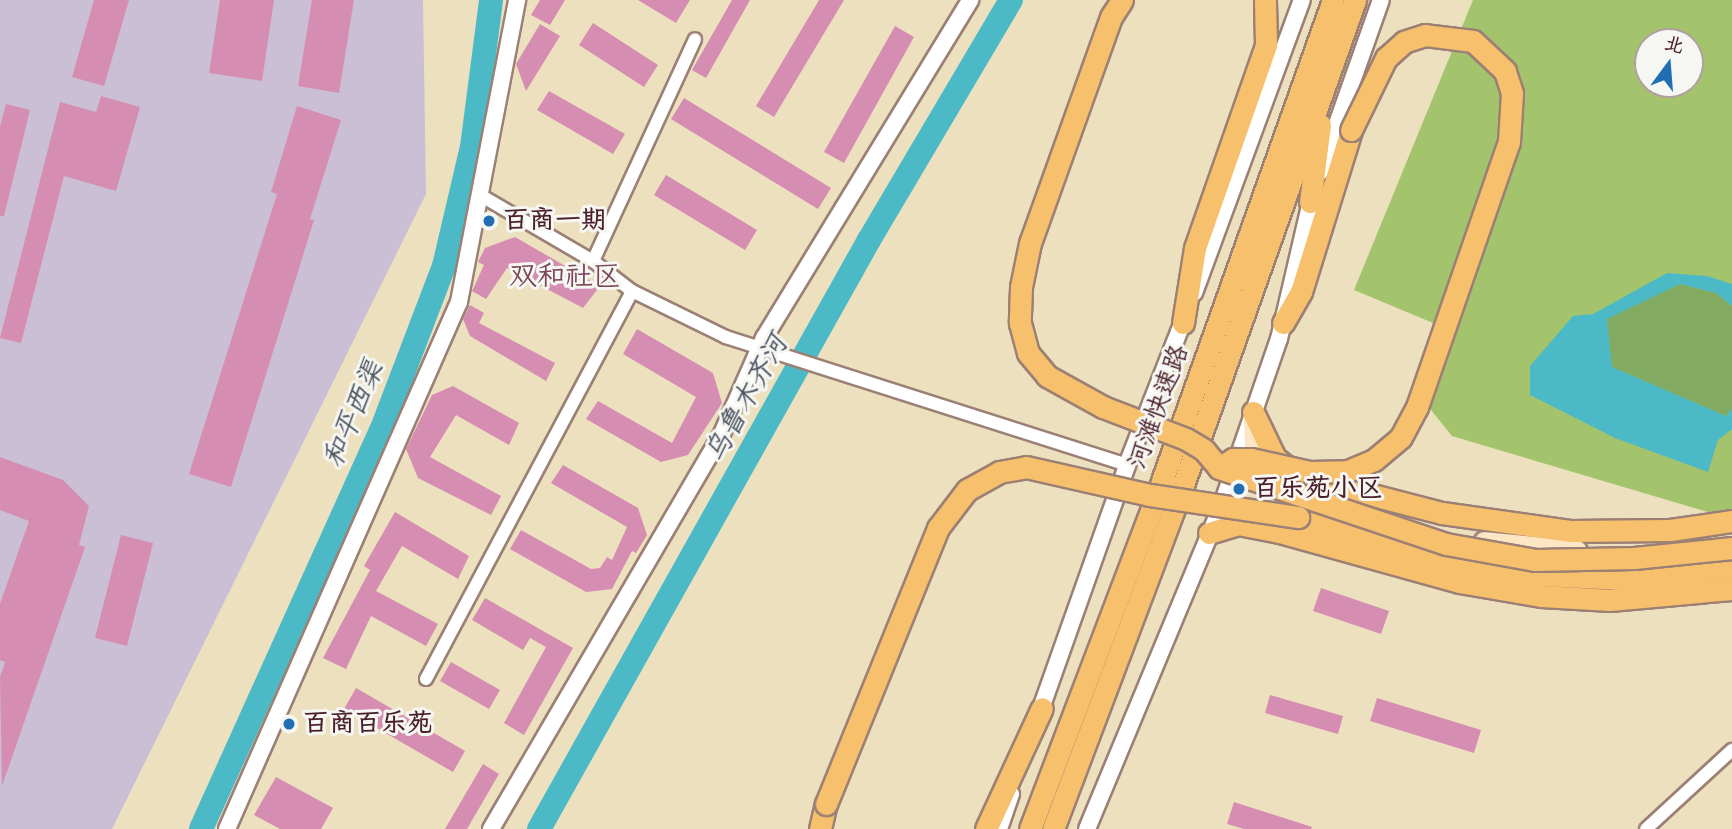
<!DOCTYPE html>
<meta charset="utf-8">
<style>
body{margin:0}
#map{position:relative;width:1732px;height:829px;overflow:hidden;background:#ede0bf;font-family:"Comic Neue","LXGW WenKai TC",sans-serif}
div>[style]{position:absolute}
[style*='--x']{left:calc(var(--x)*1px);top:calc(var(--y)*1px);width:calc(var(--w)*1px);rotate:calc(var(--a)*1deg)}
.industrial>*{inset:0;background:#cbbfd5}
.green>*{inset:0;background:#a3c46c}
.forest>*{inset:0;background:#82aa60}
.water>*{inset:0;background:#4cbac6}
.river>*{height:24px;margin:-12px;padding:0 12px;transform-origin:12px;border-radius:12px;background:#4cbac6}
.building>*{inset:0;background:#d58eb1}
.roads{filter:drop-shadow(2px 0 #9c8075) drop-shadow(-2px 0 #9c8075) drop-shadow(0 2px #9c8075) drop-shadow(0 -2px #9c8075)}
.minor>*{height:12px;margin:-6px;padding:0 6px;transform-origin:6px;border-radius:6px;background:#fff}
.tertiary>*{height:16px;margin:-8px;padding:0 8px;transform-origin:8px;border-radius:8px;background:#fff}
.secondary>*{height:18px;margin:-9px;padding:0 9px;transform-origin:9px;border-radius:9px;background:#fce6c4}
.trunk>*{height:21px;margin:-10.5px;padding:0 10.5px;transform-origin:10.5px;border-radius:10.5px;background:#f7c06c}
.bridges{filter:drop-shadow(2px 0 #9c8075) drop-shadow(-2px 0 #9c8075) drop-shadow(0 2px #9c8075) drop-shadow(0 -2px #9c8075)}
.trunk-bridge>*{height:21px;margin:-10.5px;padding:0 10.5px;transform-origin:10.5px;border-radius:10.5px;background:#f7c06c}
.dots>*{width:19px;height:19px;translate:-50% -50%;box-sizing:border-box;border:4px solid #f6f6f2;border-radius:50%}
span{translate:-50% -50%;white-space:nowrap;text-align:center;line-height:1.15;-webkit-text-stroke:6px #f6f6f2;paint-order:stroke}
.poi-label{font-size:26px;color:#4a1f2b;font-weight:700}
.left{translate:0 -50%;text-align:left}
.street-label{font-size:26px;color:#4a1f2b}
.neighbourhood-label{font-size:28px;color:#7b465a}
.water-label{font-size:28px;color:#4b5561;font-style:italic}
.north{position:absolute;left:1634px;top:28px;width:70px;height:70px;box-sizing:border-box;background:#f6f6f2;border:2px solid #b1a0a2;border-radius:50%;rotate:16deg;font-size:19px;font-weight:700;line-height:28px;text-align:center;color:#4a1f2b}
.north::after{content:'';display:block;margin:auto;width:24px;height:32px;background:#1f6fb2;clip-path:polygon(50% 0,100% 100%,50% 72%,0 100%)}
</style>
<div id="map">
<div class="industrial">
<div style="clip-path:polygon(0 0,423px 0,426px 194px,112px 829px,0 829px)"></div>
</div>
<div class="green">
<div style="clip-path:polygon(evenodd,1473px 0,1732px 0,1732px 511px,1711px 513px,1452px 436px,1423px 400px,1445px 328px,1354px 290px,1473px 0,1648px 42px,1690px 42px,1690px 84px,1648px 84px,1648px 42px)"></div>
</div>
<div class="forest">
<div style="clip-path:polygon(1680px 284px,1716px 293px,1732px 306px,1732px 409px,1726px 416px,1612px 367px,1606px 319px)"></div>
</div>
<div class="water">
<div style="clip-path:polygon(1667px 273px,1707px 276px,1732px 284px,1732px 306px,1716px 293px,1680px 284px,1607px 319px,1612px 367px,1726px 416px,1732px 409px,1732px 429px,1718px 440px,1708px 472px,1615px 438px,1530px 395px,1530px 366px,1573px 316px,1593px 314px)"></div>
</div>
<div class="river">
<div style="--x:201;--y:829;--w:437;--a:-65.7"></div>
<div style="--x:381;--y:431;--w:177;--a:-69.1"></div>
<div style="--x:444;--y:266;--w:122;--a:-76.8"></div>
<div style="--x:472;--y:147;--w:148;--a:-82.6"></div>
<div style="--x:539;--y:829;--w:675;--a:-60.74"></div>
<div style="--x:869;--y:240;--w:279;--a:-59.4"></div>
</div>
<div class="building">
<div style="clip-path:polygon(94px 0,129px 0,104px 86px,72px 77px)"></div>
<div style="clip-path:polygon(220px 0,274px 0,262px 81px,209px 73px)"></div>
<div style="clip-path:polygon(312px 0,354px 0,339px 93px,298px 86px)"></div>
<div style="clip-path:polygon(540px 0,565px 0,550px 25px,531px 15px)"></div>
<div style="clip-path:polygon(638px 0,690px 0,676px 23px)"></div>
<div style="clip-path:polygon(732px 0,750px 0,706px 78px,692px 70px)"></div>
<div style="clip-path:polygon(819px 0,844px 0,774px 117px,756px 106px)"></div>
<div style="clip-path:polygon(593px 23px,658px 65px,644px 87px,579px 45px)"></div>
<div style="clip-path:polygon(540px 24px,560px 36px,526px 91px,516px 64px)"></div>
<div style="clip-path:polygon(895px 26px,914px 37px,844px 163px,824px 152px)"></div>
<div style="clip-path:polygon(549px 91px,625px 134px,613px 154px,537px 110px)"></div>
<div style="clip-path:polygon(101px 96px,140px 107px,116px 191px,64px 176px,21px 343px,0 338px,60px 102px,96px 112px)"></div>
<div style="clip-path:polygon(684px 98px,831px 188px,818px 209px,671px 119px)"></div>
<div style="clip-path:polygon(6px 104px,30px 110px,4px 216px,0 216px,0 127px)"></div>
<div style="clip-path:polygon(297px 106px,341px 120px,310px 219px,314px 220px,231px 487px,189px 474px,277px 194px,271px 192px)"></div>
<div style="clip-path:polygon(666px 175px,757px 230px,745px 250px,654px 195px)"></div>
<div style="clip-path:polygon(515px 237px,600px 286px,583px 308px,507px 268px,486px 299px,472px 291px,484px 265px,478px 262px,485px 248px)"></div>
<div style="clip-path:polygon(470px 305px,484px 313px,479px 323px,555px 363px,546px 381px,470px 336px,463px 319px)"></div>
<div style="clip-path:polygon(637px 329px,713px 373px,722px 403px,688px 455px,661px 462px,586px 419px,598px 401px,672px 443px,696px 397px,623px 354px)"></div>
<div style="clip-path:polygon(453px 386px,519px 423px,509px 445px,456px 415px,430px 457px,501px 496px,491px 515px,418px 478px,406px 449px,432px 395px)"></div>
<div style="clip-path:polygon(0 457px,63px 480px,89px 506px,79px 545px,85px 547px,2px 786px,0 677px,5px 662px,0 660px,0 604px,29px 521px,0 510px)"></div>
<div style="clip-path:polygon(563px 465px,638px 508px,647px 535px,636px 553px,632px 551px,612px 589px,586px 592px,510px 549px,521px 530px,591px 569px,600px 568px,607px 557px,612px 560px,627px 527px,551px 483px)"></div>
<div style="clip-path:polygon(395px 512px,469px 556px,458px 579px,402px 546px,376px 591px,438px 624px,426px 646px,371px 616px,346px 669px,323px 658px,370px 570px,364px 566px)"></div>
<div style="clip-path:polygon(121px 535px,153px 543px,127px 646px,95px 638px)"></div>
<div style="clip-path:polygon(1321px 588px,1389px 611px,1381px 634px,1313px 611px)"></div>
<div style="clip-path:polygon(485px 598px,573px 648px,524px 735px,504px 723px,546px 647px,530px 638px,523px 650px,472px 620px)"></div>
<div style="clip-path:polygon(451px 662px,500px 690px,489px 709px,440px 681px)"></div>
<div style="clip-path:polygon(356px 688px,465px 751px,453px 772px,344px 709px)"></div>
<div style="clip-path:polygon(1270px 695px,1343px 716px,1338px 734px,1265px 713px)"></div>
<div style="clip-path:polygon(1377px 698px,1481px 730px,1474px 753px,1370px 721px)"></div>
<div style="clip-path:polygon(483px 764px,499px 774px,467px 829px,445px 829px)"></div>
<div style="clip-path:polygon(276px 777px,333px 808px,321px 829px,280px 829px,254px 815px)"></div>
<div style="clip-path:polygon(1234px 802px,1312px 827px,1311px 829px,1244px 829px,1227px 824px)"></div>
</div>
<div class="roads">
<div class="minor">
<div style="--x:480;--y:195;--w:131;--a:30.3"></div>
<div style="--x:593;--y:261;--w:49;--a:37.6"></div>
<div style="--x:632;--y:291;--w:105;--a:26.1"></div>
<div style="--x:726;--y:337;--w:421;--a:17.7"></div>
<div style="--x:593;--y:261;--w:244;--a:-65.3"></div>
<div style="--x:426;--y:679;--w:439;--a:-62"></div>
<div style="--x:1646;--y:829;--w:117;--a:-42.6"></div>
</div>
<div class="tertiary">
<div style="--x:1320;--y:172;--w:182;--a:-70.5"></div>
<div style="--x:1194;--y:293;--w:312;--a:-69.8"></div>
<div style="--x:1038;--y:717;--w:267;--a:-70.5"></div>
<div style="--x:1127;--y:465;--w:162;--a:-68.7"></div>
<div style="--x:227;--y:829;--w:576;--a:-66.24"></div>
<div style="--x:459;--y:302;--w:308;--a:-79.1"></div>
<div style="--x:491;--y:829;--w:455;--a:-59.7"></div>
<div style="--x:721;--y:436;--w:107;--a:-66.3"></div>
<div style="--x:764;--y:338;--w:396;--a:-58.6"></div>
<div style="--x:999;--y:829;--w:37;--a:-71"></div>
<div style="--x:1087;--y:829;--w:346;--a:-67.4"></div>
<div style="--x:1220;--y:510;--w:181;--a:-71"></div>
<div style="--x:1279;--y:339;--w:150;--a:-76.9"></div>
</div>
<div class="secondary">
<div style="--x:1253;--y:417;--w:29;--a:88"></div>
<div style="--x:1254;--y:446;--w:27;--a:59"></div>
<div style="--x:1484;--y:541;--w:94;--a:5.5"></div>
</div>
<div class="trunk">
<div style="--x:1310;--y:202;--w:78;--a:-82.6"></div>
<div style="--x:1183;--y:323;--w:76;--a:-80.9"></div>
<div style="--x:1195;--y:248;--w:215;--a:-70.7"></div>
<div style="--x:1266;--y:45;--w:45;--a:-91.3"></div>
<div style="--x:1283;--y:323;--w:36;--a:-60"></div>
<div style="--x:1301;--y:292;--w:170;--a:-72.8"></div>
<div style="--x:1253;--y:412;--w:51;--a:64.4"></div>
<div style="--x:1275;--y:458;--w:30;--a:37"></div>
<div style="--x:1299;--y:476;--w:148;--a:14.5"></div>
<div style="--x:1442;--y:513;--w:129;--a:8"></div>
<div style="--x:1570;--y:531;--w:100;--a:-0.6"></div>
<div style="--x:1670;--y:530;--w:63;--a:-8.3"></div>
<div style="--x:1298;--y:517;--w:113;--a:18.1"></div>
<div style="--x:1405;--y:552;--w:94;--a:12.9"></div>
<div style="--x:1497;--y:573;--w:127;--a:2.7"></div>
<div style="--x:1624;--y:579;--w:109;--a:-5.8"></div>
<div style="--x:1209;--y:533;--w:30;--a:-17"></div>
<div style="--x:1238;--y:524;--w:42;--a:11"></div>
<div style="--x:1279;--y:532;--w:187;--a:15.5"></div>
<div style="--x:1459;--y:582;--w:83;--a:9.7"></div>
<div style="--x:1541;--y:596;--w:69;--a:3.3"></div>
<div style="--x:1610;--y:600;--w:122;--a:-5.2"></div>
<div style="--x:820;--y:829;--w:26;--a:-77"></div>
<div style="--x:986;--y:829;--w:133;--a:-65.2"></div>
<div style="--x:1030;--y:829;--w:375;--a:-69.2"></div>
<div style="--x:1163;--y:478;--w:507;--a:-70.42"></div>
<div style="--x:1053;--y:829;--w:368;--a:-69.3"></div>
<div style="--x:1183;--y:485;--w:515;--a:-70.47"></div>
</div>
</div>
<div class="bridges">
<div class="trunk-bridge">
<div style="--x:1122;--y:0;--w:20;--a:123"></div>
<div style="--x:1111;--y:17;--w:240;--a:109.7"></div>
<div style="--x:1030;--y:243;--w:45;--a:101.6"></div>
<div style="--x:1021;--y:287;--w:36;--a:92"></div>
<div style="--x:1020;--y:323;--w:31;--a:75"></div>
<div style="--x:1028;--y:353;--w:30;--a:50"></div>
<div style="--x:1047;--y:376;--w:64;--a:29"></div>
<div style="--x:1103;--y:407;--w:89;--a:21.1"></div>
<div style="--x:1186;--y:439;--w:21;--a:31"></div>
<div style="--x:1204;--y:450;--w:23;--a:50"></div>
<div style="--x:1219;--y:468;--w:239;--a:18.5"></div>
<div style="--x:1446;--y:544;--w:90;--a:10.2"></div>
<div style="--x:1535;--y:560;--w:99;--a:-1.2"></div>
<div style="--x:1634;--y:558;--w:99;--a:-5.8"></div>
<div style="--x:1219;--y:468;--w:17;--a:-33"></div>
<div style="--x:1233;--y:459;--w:18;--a:0"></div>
<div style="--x:1251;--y:459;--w:59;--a:12.6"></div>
<div style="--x:1309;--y:472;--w:39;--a:-1"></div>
<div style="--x:1348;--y:471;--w:28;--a:-23"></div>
<div style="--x:1374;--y:460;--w:35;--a:-40"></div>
<div style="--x:1401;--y:437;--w:34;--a:-62"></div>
<div style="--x:1417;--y:407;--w:281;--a:-70.9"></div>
<div style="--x:1509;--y:142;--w:49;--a:-86.5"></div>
<div style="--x:1512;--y:93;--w:23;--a:-108"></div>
<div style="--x:1505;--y:71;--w:44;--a:-136.8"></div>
<div style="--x:1473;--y:41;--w:48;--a:-172.9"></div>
<div style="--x:1425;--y:35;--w:22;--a:162"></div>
<div style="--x:1404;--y:42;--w:24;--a:138"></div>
<div style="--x:1386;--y:58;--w:80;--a:115.9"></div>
<div style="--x:826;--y:804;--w:298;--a:-67.9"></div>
<div style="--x:938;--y:528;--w:48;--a:-52.7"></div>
<div style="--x:967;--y:490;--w:37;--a:-29"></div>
<div style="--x:999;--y:472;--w:27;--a:-10"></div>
<div style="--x:1026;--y:467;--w:127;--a:12.7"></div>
<div style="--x:1150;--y:495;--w:150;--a:8.5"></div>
</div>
</div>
<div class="dots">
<div style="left:489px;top:221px;background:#1f6fb2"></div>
<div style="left:1239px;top:489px;background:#1f6fb2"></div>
<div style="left:289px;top:724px;background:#1f6fb2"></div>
</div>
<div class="poi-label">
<span class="left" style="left:503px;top:221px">百商一期</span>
<span class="left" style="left:1253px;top:489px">百乐苑小区</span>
<span class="left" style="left:303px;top:724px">百商百乐苑</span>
</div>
<div class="street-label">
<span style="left:1159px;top:407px;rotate:-70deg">河滩快速路</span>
</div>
<div class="neighbourhood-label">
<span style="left:565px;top:276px">双和社区</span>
</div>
<div class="water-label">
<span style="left:746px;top:398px;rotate:-61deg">乌鲁木齐河</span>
<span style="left:353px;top:414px;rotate:-67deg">和平西渠</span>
</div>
<div class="north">北</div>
</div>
